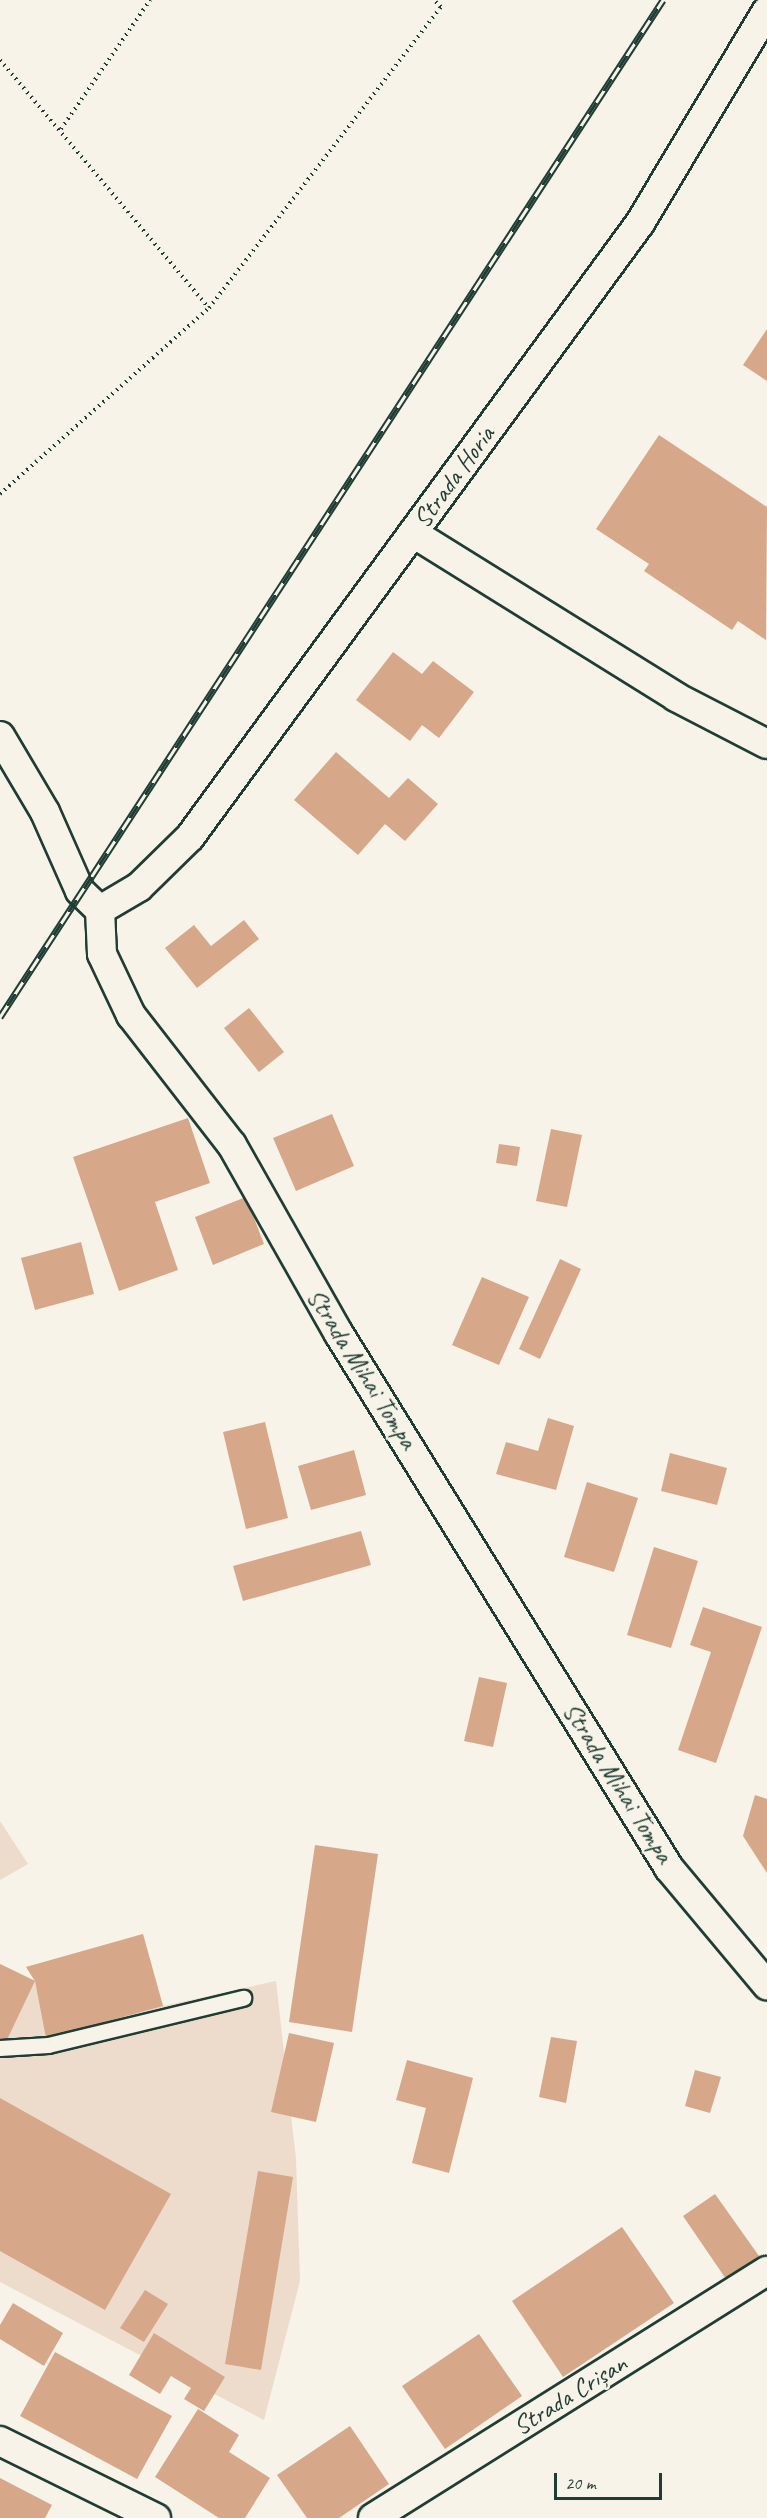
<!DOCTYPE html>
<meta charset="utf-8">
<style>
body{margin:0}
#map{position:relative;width:767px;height:2518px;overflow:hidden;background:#f7f3e8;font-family:Caveat,sans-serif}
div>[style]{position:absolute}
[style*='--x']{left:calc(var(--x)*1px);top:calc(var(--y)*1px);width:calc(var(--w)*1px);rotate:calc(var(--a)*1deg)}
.built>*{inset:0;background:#eddccc}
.building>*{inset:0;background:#d7a789}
.path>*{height:4px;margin-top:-2px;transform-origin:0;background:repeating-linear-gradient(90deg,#1f3d34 0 1.5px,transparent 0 6px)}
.roads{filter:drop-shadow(2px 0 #1f3d34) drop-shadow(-2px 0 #1f3d34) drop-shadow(0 2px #1f3d34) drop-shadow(0 -2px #1f3d34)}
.service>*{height:15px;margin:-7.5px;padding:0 7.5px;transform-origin:7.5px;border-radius:7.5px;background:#f7f3e8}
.minor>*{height:28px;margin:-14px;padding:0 14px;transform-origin:14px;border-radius:14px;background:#f7f3e8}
.rail>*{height:7px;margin-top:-3.5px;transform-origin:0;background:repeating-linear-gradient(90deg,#f7f3e8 0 14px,#1f3d34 0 28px);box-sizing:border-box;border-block:2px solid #1f3d34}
span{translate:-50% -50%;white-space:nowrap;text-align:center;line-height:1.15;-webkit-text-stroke:5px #f7f3e8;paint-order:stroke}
.street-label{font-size:26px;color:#1f3d34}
.scale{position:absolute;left:554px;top:2473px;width:108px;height:27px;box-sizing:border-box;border:3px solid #1f3d34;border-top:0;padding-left:8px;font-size:18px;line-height:21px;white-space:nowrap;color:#1f3d34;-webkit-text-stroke:4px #f7f3e8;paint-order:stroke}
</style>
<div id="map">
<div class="built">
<div style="clip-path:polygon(0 1821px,28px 1864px,0 1880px)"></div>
<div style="clip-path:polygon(143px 1934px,163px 2006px,276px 1981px,296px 2159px,300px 2281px,264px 2420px,0 2282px,0 1964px,34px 1980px,26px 1967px)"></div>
</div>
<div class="building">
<div style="clip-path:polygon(767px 329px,767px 381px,743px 365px)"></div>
<div style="clip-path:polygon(659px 435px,767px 507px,766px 640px,738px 621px,732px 630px,644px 571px,649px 564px,596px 529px)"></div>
<div style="clip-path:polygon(393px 652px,422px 674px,433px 661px,474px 692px,439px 738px,422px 725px,410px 741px,356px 700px)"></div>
<div style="clip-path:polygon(336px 752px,389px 798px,408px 778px,438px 804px,405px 841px,385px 824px,358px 855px,294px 800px)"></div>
<div style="clip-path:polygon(244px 920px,259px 939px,197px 988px,165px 948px,194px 925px,211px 946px)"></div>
<div style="clip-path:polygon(249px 1008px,284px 1052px,259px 1072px,224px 1028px)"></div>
<div style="clip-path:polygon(332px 1114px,354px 1166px,296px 1191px,273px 1138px)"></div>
<div style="clip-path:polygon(188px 1118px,210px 1183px,155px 1202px,178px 1270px,119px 1291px,73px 1157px)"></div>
<div style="clip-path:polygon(551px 1129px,582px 1135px,567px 1207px,536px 1201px)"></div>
<div style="clip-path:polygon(499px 1144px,520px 1147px,517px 1166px,496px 1163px)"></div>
<div style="clip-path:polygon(246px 1197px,264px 1244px,213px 1265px,195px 1217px)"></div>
<div style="clip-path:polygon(81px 1242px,94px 1294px,35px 1310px,21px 1258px)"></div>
<div style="clip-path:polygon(560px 1259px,581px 1269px,540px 1359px,519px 1349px)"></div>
<div style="clip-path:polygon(482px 1277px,529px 1297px,499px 1365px,452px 1345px)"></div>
<div style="clip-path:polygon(548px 1418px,574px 1426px,556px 1490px,496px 1474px,506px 1442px,538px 1451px)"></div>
<div style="clip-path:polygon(265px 1422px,288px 1518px,246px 1529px,223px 1432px)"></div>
<div style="clip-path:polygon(354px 1450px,366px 1495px,311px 1510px,298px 1466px)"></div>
<div style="clip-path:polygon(670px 1453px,727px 1468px,717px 1505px,661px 1491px)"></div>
<div style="clip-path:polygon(587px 1482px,638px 1498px,614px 1572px,564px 1557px)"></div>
<div style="clip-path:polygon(361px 1531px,371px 1565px,243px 1601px,233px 1566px)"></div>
<div style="clip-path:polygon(654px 1547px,698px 1561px,671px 1648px,627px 1635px)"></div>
<div style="clip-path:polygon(703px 1607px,762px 1627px,716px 1763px,678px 1750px,711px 1652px,690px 1645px)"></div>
<div style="clip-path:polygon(479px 1677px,507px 1683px,493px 1747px,464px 1741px)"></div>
<div style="clip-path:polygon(755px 1795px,767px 1799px,767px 1873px,743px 1836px)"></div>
<div style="clip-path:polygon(315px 1845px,378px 1854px,352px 2032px,289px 2022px)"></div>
<div style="clip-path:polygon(143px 1934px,163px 2006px,46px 2038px,35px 1981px,26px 1967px)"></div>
<div style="clip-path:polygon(0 1964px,35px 1981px,4px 2046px,0 2046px)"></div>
<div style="clip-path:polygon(289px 2033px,334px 2043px,316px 2122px,271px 2112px)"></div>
<div style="clip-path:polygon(551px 2037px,577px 2041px,566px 2103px,539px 2097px)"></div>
<div style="clip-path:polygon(407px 2060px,473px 2078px,449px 2173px,412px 2163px,426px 2108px,396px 2100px)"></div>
<div style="clip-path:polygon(695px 2070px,721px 2077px,710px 2113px,685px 2106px)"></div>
<div style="clip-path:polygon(0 2098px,171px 2194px,105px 2310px,0 2251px)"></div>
<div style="clip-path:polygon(258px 2171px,293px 2177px,261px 2370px,225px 2364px)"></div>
<div style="clip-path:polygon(715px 2194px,759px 2256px,726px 2279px,683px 2216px)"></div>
<div style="clip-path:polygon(622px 2227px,674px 2303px,563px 2377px,512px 2301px)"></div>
<div style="clip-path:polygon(145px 2290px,168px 2304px,144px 2342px,120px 2328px)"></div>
<div style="clip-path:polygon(13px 2303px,63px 2333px,44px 2366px,0 2339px,0 2325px)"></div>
<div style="clip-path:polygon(154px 2333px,225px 2377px,204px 2411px,184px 2399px,191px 2388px,171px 2376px,160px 2394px,129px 2375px)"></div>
<div style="clip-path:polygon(479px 2334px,522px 2396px,445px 2449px,402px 2386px)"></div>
<div style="clip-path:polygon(55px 2352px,172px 2416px,137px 2479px,20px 2416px)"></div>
<div style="clip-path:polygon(198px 2409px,239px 2435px,229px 2452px,270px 2478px,245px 2518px,219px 2518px,155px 2477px)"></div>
<div style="clip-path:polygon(350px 2426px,389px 2484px,339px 2518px,307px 2518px,277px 2475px)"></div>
<div style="clip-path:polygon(0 2478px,52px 2505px,45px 2518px,0 2518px)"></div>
</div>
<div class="path">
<div style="--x:0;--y:60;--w:324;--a:49.9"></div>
<div style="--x:61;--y:129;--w:157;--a:-55.4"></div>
<div style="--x:0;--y:494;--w:280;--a:-41.7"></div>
<div style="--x:209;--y:308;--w:380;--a:-52.4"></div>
<div style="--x:441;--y:7;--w:10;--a:-135"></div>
</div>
<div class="roads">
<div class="service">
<div style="--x:0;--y:2048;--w:48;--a:-3.6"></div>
<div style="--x:48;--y:2045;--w:201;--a:-13.6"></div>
</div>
<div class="minor">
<div style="--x:413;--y:533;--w:310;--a:31.9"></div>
<div style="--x:676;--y:697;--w:102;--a:27.3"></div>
<div style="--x:0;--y:736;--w:88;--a:59.4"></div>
<div style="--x:45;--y:812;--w:86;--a:66.1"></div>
<div style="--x:80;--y:891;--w:28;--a:44"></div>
<div style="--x:100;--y:910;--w:44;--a:87.4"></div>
<div style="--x:102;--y:954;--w:68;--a:64.6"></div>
<div style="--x:131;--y:1015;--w:165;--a:52.2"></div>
<div style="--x:232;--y:1145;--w:217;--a:60.5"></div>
<div style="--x:339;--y:1334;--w:628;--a:58.28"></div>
<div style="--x:669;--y:1868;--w:153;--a:50.1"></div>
<div style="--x:100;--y:910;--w:45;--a:-30.5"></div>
<div style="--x:139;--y:887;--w:71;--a:-44.4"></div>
<div style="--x:190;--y:837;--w:761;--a:-53.76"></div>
<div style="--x:640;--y:223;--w:247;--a:-59.1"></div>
<div style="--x:0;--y:2441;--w:174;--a:26.3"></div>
<div style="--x:373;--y:2518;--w:465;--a:-32.1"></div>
</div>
</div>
<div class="rail">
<div style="--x:0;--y:1017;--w:1214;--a:-56.9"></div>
</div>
<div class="street-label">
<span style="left:454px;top:477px;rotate:-54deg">Strada Horia</span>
<span style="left:362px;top:1369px;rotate:58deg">Strada Mihai Tompa</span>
<span style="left:618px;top:1783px;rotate:58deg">Strada Mihai Tompa</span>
<span style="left:570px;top:2395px;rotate:-32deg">Strada Crișan</span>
</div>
<div class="scale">20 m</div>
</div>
